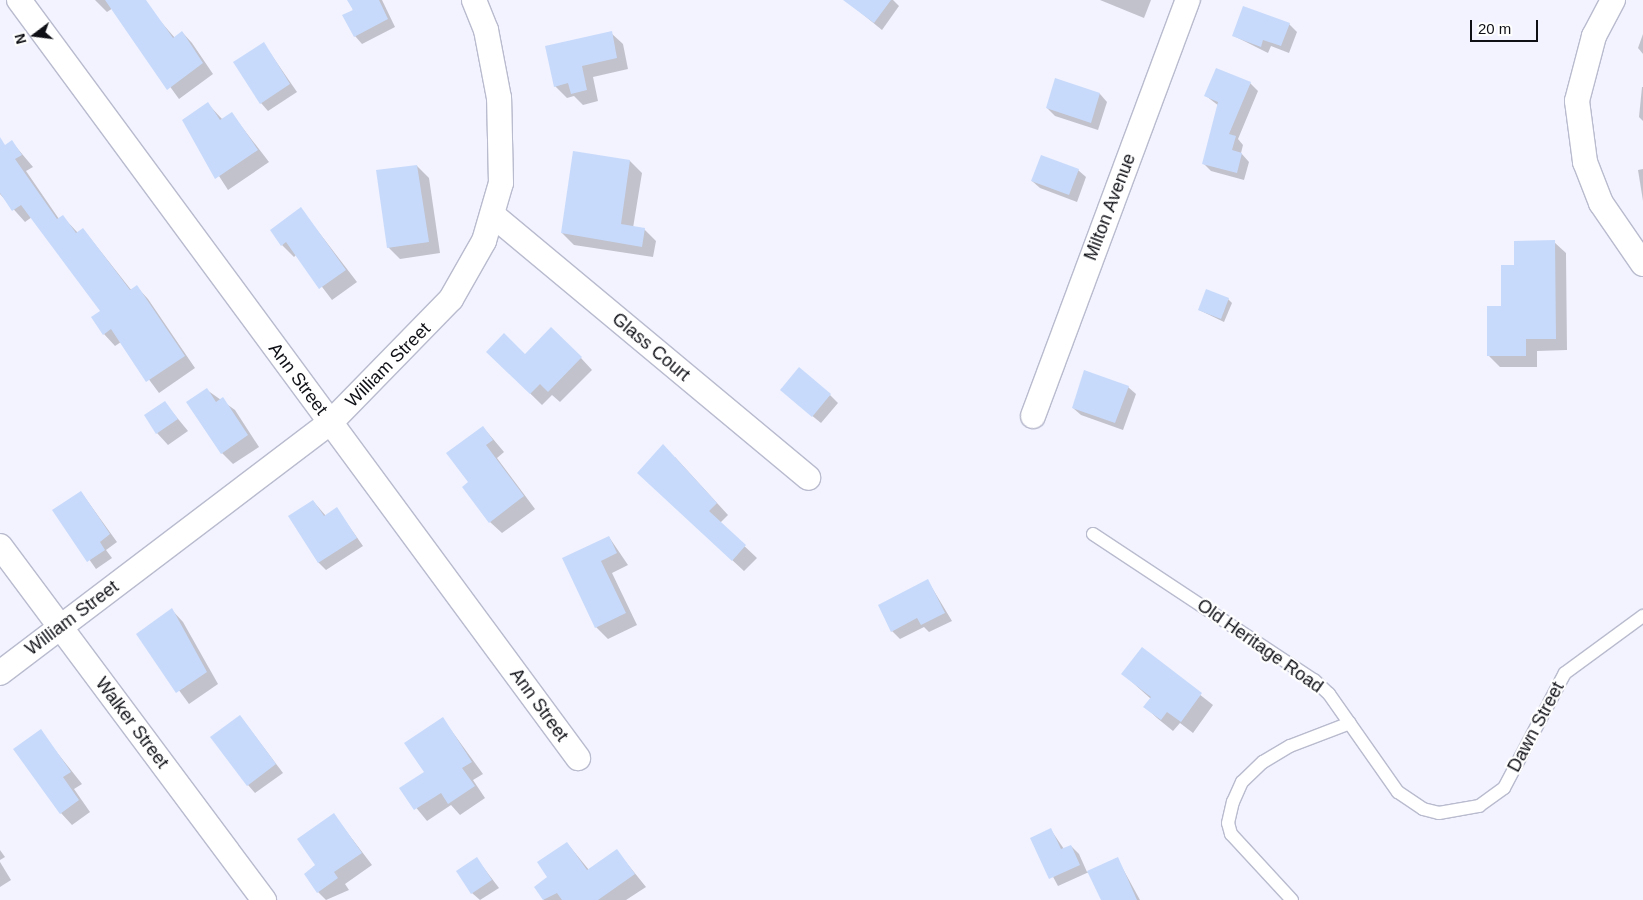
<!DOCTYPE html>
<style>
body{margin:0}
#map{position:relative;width:1643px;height:900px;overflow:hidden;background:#f2f3ff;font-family:Helvetica,sans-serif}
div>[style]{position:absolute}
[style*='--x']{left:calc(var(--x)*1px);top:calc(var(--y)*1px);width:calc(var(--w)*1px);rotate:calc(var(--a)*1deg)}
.shadow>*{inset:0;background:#0003}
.building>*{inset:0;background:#c8dafb}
.roads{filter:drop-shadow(1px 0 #b9bbce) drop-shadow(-1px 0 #b9bbce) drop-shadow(0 1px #b9bbce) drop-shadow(0 -1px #b9bbce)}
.lane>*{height:12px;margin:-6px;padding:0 6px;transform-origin:6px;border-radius:6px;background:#fff}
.street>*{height:24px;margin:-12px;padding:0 12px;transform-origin:12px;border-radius:12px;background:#fff}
span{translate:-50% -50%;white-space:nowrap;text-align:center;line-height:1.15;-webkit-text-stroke:4.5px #fff;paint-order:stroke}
.street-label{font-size:18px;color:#0f1016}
.north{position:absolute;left:10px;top:10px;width:50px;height:50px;-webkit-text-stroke:4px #fff;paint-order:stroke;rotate:255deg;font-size:14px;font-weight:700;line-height:20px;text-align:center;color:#0f1016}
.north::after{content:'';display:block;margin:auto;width:18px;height:22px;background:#0f1016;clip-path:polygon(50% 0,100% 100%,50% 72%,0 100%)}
.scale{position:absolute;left:1470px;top:20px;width:68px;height:22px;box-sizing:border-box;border:2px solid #0f1016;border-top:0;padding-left:6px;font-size:15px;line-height:18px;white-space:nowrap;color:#0f1016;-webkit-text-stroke:4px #fff;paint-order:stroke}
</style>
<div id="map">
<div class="shadow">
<div style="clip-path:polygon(95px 0,142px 0,175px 38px,182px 32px,192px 43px,213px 74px,179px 99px,113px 8px,107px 12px)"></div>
<div style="clip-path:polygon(352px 0,382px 0,395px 27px,362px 44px,355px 36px)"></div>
<div style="clip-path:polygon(861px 0,893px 0,899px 6px,882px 30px,855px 8px)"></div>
<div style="clip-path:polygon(1100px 0,1151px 0,1144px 18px)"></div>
<div style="clip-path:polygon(1289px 24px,1297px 32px,1289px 53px,1271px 46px,1268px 53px,1234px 36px)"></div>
<div style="clip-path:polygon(611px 33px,623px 44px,628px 69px,593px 77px,598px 101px,583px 105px,574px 96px,567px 98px,555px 86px)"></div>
<div style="clip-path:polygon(1643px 34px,1643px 54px,1638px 48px)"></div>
<div style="clip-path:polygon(264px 44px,297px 92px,268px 111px,261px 103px)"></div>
<div style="clip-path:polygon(1056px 80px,1100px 94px,1107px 102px,1098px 130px,1055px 116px,1047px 108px)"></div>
<div style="clip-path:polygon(1250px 83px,1258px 91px,1238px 139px,1243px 145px,1241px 153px,1249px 162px,1244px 180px,1211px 171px,1203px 163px,1219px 106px,1206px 96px)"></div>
<div style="clip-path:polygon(1642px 87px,1643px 87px,1643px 121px,1639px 117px)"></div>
<div style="clip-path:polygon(208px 104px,223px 120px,232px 114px,269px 162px,228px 190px,183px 120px)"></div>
<div style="clip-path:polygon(12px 142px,33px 167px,26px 171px,59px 219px,63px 217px,78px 233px,83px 229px,132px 291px,137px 287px,148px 299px,195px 368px,159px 393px,121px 342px,115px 346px,104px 334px,102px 311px,32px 217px,25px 222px,0 194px,0 143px,4px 147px)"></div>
<div style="clip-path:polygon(574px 153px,630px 161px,642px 173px,633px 228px,644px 229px,656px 241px,653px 257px,574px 245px,562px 233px)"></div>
<div style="clip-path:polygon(417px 166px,429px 178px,440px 253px,400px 259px,388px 247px)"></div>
<div style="clip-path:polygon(1643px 169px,1643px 201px,1638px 170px)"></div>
<div style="clip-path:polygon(1078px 170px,1086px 177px,1077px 202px,1040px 188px,1032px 181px)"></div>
<div style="clip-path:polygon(301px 209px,357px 282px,332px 300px,297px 254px,294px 257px,282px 245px)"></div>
<div style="clip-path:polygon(1554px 242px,1566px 253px,1567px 350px,1537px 351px,1537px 367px,1500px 367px,1489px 356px,1515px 267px)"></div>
<div style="clip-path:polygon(1228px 299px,1232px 303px,1224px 322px,1199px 310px)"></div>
<div style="clip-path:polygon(488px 352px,581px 358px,592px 370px,560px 402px,552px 395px,542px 405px)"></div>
<div style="clip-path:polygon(1128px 387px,1136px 394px,1123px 430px,1081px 415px,1073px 408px)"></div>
<div style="clip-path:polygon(207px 390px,235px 410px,259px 447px,233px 464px,222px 453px)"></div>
<div style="clip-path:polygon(830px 395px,838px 403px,821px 423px,789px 397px)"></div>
<div style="clip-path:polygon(165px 403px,188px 431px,168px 445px,157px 433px)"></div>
<div style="clip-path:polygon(483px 427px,504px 452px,497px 458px,535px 509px,502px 533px,490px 522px,469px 482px)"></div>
<div style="clip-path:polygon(675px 457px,728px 515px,720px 523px,757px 558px,744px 571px,650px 484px)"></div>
<div style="clip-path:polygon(81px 492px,117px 542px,106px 550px,112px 558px,96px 569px,54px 510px)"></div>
<div style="clip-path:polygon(313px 501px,326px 516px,337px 509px,363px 546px,326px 570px,318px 562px)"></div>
<div style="clip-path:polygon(609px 537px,628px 565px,612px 573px,637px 625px,608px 639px,596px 627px,564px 559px)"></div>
<div style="clip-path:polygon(928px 581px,952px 621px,929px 632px,924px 627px,900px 639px,892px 631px)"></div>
<div style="clip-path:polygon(172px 610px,183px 622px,218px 684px,189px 704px,138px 634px)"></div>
<div style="clip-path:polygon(1142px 649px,1213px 705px,1193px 733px,1180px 723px,1173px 731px,1157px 718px,1145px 707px,1151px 699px,1123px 674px)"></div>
<div style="clip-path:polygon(240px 716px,283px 773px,255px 793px,248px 785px)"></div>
<div style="clip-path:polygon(443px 719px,483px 774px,473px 780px,485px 798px,460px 815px,451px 805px,427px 821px,401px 789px,426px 772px)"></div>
<div style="clip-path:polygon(40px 731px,82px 784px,74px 789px,90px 812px,72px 825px,61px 813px)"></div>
<div style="clip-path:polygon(334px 815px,372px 865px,345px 884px,349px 890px,326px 900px,318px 892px,317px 866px)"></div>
<div style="clip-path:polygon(1051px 830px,1064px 849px,1071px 846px,1079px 854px,1087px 872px,1117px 858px,1140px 900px,1102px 900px,1089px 872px,1058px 886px,1032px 838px)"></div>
<div style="clip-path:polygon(567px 843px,589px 870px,617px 851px,646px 887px,626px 900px,544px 900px,535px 887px,549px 877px)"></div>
<div style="clip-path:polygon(0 850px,5px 857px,0 860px)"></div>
<div style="clip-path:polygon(477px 859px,499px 888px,480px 900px,472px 893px)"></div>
<div style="clip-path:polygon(0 862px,11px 880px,0 887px)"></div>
</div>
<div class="building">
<div style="clip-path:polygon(105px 0,146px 0,173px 38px,182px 31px,203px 63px,167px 90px)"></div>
<div style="clip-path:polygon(347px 0,379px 0,388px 19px,354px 37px,342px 15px,353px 10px)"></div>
<div style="clip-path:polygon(843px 0,891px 0,874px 23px)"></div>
<div style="clip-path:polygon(1243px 6px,1290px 23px,1281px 46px,1263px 40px,1261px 47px,1232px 36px)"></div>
<div style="clip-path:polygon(612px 31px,617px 58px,582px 66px,587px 90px,571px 94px,568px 83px,554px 87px,545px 46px)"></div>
<div style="clip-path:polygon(264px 42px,290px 84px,260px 104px,233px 62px)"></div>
<div style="clip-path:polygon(1216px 68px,1251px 82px,1229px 134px,1236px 136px,1232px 150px,1242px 153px,1237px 173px,1202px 164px,1218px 102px,1204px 96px)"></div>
<div style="clip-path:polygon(1055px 78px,1100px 93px,1091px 123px,1046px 108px)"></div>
<div style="clip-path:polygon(208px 102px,220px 120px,232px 112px,258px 150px,215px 179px,182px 120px)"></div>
<div style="clip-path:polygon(0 137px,5px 145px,12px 140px,22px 155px,15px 159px,57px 219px,63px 215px,76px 233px,83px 228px,130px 290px,137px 285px,185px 356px,146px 382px,111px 329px,103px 335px,91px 317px,100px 311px,21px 205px,12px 211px,0 193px)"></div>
<div style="clip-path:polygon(573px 151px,630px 160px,621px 224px,645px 228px,642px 247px,561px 233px)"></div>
<div style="clip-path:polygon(1041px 155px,1079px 169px,1069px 195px,1031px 181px)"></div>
<div style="clip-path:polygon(417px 165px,429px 242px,387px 248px,376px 170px)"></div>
<div style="clip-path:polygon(301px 207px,346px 270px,319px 289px,286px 242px,281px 246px,270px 230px)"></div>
<div style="clip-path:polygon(1555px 240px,1556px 339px,1526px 339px,1526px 356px,1487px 356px,1487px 306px,1501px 306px,1501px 265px,1514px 265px,1514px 241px)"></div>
<div style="clip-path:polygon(1206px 289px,1229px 298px,1221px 319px,1198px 310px)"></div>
<div style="clip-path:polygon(551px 327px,582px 357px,548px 392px,540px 384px,530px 394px,486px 352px,504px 333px,525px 354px)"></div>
<div style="clip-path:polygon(799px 367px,831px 394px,812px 417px,780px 390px)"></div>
<div style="clip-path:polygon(1084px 370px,1129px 386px,1115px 423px,1072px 408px)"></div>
<div style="clip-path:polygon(207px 388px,216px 402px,223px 397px,248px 435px,221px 454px,186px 402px)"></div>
<div style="clip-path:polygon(165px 401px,178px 419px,156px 434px,144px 415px)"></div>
<div style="clip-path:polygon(483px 426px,493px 440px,486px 445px,524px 496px,489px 523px,462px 487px,468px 482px,446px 453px)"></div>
<div style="clip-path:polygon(663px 444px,717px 503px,709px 511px,746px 545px,732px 561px,637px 473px)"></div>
<div style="clip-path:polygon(81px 491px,110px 534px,100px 542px,105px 550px,87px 562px,52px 510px)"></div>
<div style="clip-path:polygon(313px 500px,324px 516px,337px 507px,357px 538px,318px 563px,288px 516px)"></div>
<div style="clip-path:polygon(609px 536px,617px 553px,601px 561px,626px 613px,595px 628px,562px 558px)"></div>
<div style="clip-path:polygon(928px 579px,945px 613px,921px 625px,917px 618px,891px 632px,878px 605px)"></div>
<div style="clip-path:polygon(172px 608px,207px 672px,176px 693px,136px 634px)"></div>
<div style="clip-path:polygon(1142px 647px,1202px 693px,1181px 722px,1167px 712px,1161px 720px,1143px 707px,1151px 697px,1121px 674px)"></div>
<div style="clip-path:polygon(240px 715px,276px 764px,247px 786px,210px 737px)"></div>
<div style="clip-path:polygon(443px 717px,472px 762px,462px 768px,475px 786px,448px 804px,441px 793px,414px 810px,399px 788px,424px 772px,404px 743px)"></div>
<div style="clip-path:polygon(41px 729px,71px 772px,63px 777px,79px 800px,60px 814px,13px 749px)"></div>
<div style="clip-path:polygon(334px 813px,362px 853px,334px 872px,338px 878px,317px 893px,304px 874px,315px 865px,297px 839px)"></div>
<div style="clip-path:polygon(1051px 828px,1061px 849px,1071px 845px,1080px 865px,1049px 879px,1030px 838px)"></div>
<div style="clip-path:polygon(567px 842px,587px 870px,617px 849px,635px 874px,598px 900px,562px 900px,557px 893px,543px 900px,534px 887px,547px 877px,537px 862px)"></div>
<div style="clip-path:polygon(477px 857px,492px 880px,471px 894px,456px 871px)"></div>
<div style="clip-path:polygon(1118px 857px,1137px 900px,1101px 900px,1087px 871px)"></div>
</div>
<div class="roads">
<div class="lane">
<div style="--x:1093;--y:534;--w:265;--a:33.5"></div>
<div style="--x:1314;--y:680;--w:21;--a:43"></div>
<div style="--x:1329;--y:694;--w:120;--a:54.9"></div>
<div style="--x:1398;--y:792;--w:30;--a:34"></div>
<div style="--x:1423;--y:809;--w:16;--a:14"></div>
<div style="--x:1439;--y:813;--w:41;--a:-9.9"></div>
<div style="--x:1479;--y:806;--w:31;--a:-36"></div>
<div style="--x:1504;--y:788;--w:130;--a:-62.1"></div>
<div style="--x:1565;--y:673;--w:97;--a:-36.2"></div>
<div style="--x:1292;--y:900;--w:90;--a:-132.7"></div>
<div style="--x:1231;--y:834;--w:11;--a:-105"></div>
<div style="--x:1228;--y:823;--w:22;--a:-77"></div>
<div style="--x:1233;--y:802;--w:22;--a:-66"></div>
<div style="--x:1242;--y:782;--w:29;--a:-44"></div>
<div style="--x:1263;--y:762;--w:31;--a:-31"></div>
<div style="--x:1290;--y:746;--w:64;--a:-21"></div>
</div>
<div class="street">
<div style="--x:19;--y:0;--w:942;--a:53.59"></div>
<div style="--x:1613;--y:0;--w:41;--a:117.8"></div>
<div style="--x:1594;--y:36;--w:67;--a:104.7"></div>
<div style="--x:1577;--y:101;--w:62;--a:82.5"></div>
<div style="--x:1585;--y:162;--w:44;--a:68.7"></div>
<div style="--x:1601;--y:203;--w:74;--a:55.5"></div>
<div style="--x:494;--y:216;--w:409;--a:39.8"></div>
<div style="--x:1033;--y:416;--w:444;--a:-69.6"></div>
<div style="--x:0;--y:546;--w:442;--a:53.3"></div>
<div style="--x:0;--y:673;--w:415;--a:-37.2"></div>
<div style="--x:331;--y:422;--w:172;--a:-45.7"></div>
<div style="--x:451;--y:299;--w:67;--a:-60.4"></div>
<div style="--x:484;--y:241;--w:60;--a:-73.7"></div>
<div style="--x:501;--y:183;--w:85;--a:-91.3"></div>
<div style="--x:499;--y:98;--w:69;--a:-100.8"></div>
<div style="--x:486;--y:30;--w:32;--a:-112"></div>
</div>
</div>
<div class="street-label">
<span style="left:1110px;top:207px;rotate:-69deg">Milton Avenue</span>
<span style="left:651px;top:347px;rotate:40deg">Glass Court</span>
<span style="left:388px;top:365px;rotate:-45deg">William Street</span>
<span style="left:298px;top:379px;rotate:53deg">Ann Street</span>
<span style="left:72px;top:618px;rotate:-37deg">William Street</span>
<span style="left:1260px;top:646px;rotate:35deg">Old Heritage Road</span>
<span style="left:539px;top:705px;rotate:54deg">Ann Street</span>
<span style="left:132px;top:723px;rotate:53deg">Walker Street</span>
<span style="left:1536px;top:727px;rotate:-62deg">Dawn Street</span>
</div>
<div class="north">N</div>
<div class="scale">20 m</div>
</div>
